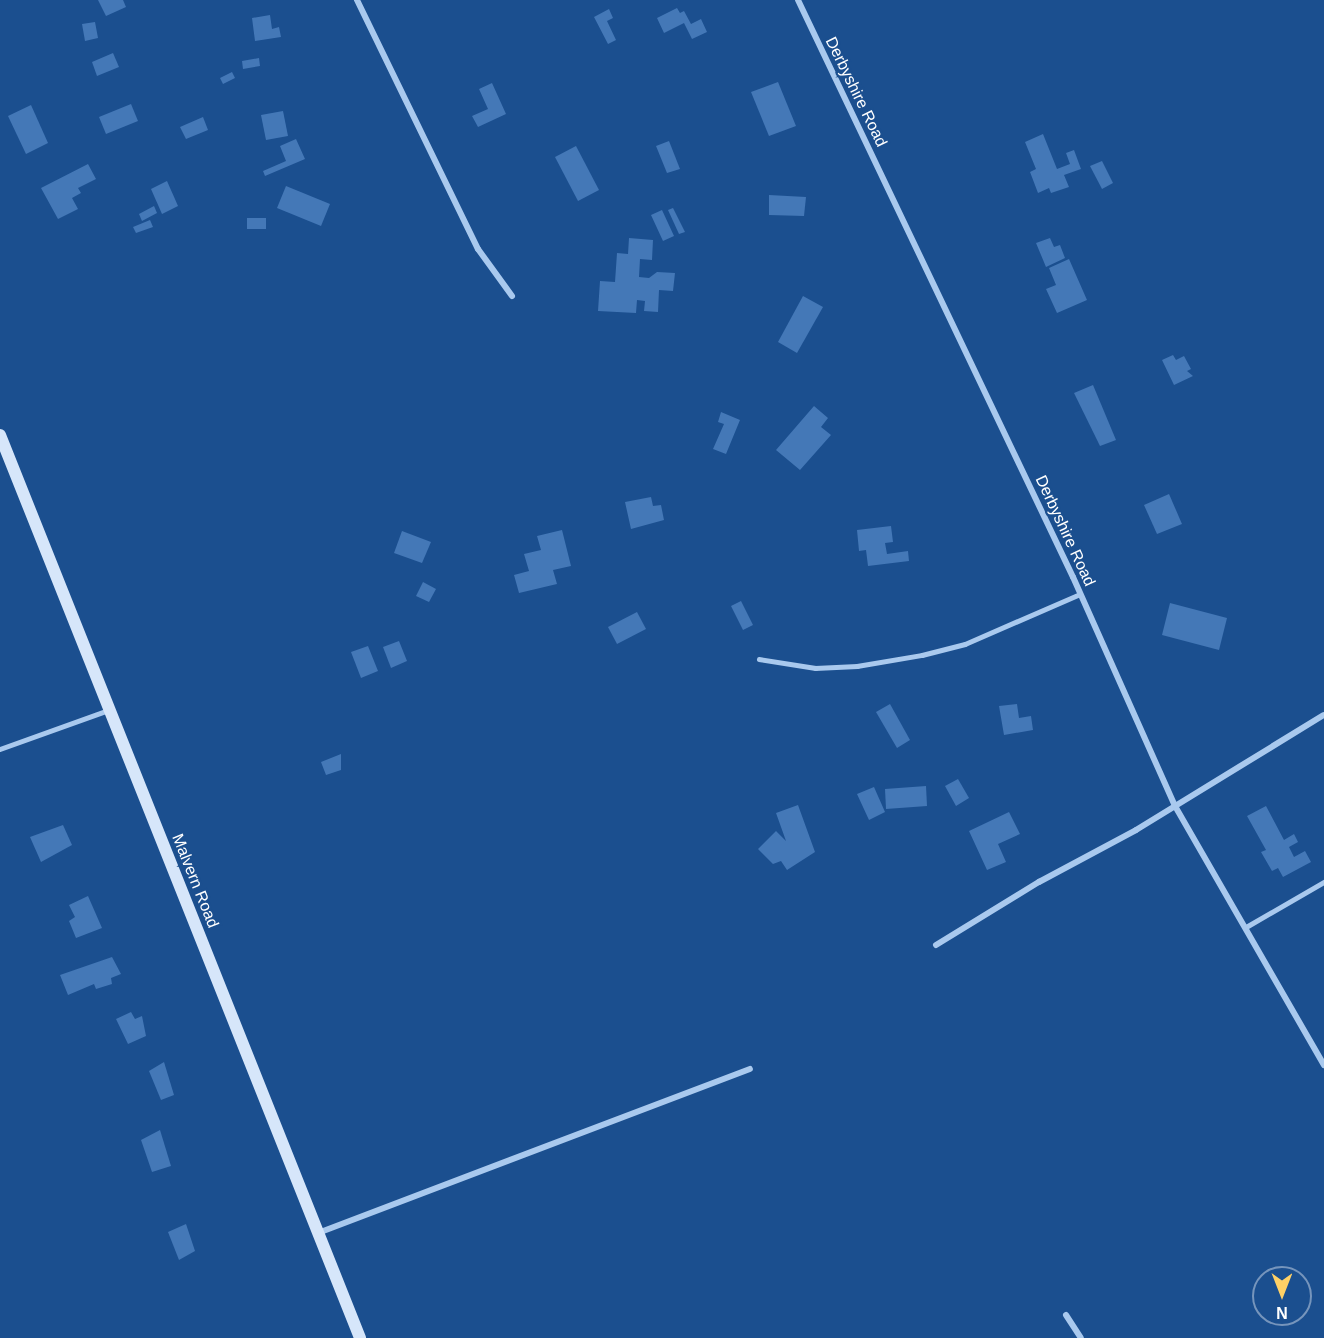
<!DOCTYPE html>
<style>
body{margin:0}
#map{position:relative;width:1324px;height:1338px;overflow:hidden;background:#1b4f8f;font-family:Arial,sans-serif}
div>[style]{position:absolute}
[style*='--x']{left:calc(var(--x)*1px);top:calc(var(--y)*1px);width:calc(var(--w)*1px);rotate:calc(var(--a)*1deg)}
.building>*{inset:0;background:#4478b7}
.service>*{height:4.5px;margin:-2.25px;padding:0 2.25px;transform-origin:2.25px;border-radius:2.25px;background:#a9c9ee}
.minor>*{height:6px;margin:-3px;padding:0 3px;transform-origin:3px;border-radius:3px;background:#a9c9ee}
.secondary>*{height:12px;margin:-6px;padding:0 6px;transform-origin:6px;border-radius:6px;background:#d6e6fa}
span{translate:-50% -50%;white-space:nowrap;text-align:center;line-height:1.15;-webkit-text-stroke:4.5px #1b4f8f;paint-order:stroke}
.street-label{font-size:16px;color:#fff}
.north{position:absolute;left:1252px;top:1266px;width:60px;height:60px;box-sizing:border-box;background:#1b4f8f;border:2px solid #7695bc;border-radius:50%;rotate:180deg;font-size:16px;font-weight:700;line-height:24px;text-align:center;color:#fff}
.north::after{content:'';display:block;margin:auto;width:21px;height:27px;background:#ffd166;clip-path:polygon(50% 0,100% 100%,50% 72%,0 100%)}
</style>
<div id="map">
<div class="building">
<div style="clip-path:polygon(98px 0,123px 0,126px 7px,106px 16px)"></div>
<div style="clip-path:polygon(677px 8px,680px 13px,684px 11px,691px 24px,701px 19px,707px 32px,692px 39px,684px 23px,664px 33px,657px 18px)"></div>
<div style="clip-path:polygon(609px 9px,613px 18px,607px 21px,616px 40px,608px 44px,594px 17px)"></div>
<div style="clip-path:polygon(270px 15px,272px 29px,279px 27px,281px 37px,255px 41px,252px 18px)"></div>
<div style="clip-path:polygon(95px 22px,98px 38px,85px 41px,82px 24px)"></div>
<div style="clip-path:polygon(113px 53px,119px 67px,97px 76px,92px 62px)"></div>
<div style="clip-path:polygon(259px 58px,260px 66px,243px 69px,242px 61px)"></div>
<div style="clip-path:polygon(232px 72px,235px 78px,223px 84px,220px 78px)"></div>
<div style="clip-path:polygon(778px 82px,796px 126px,769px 136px,751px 92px)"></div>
<div style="clip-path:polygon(492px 83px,506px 114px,478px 127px,472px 116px,488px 109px,479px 89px)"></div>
<div style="clip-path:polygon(131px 104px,138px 121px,106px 134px,99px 117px)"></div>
<div style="clip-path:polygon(31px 105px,48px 143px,26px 154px,8px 116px)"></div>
<div style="clip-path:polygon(283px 111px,288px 136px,266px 140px,261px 115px)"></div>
<div style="clip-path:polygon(203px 117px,208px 130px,186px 139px,180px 127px)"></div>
<div style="clip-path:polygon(1043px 134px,1057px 169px,1070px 164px,1066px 153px,1074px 150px,1081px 169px,1064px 175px,1069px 187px,1051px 193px,1049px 188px,1038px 193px,1030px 172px,1036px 169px,1025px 142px)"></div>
<div style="clip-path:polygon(296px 139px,305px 159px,265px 176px,263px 171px,286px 161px,280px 146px)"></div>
<div style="clip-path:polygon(669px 141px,680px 169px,667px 173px,656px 146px)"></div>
<div style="clip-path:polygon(576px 146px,599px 190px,578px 201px,555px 157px)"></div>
<div style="clip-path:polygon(1102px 161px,1113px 183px,1102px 189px,1090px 166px)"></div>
<div style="clip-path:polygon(88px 164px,96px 179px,78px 188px,81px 193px,72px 198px,78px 209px,58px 219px,41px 188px)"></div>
<div style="clip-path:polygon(167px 181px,178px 206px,162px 214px,151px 189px)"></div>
<div style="clip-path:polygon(286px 186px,330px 204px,321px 226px,277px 208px)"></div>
<div style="clip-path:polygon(769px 195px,806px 197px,804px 216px,769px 215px)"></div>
<div style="clip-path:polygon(154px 206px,157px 213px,142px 221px,139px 214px)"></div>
<div style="clip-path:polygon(673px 208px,685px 232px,679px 234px,668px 210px)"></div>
<div style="clip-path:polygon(662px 210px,674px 236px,663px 241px,651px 215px)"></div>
<div style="clip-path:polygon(247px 218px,266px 218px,266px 229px,247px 229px)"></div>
<div style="clip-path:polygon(150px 220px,153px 227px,136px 233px,133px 227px)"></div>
<div style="clip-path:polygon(629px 238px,653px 240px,652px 260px,640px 259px,639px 277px,649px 278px,657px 272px,675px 273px,673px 291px,659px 290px,658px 312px,644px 311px,645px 301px,637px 300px,636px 313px,598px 311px,600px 281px,615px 282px,617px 253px,628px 254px)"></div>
<div style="clip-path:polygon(1050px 238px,1054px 247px,1060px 245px,1065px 258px,1046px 267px,1036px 243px)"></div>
<div style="clip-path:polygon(1069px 259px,1087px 300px,1057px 313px,1046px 289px,1056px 285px,1049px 268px)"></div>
<div style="clip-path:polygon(803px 296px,823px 307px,797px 353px,778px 342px)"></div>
<div style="clip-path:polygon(1173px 355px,1176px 360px,1184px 356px,1191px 369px,1187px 371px,1193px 376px,1174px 385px,1162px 360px)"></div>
<div style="clip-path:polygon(1093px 385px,1116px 440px,1100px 446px,1074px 393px)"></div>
<div style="clip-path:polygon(814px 406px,828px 418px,821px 427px,831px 435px,800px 470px,776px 450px)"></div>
<div style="clip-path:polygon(721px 412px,740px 420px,726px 454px,713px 449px,724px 424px,718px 422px)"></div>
<div style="clip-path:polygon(1169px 494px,1182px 524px,1157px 534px,1144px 505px)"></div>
<div style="clip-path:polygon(651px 497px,653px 506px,661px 505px,664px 520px,631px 529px,625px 502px)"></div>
<div style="clip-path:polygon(891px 526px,893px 542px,885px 543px,887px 554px,908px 551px,909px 561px,868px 566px,866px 550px,859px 551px,857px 530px)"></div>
<div style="clip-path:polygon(562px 530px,571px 566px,553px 570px,557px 584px,519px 593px,514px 575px,529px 571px,524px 554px,541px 550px,537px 536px)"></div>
<div style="clip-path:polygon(402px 531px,431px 542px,422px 563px,394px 553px)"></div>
<div style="clip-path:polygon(423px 582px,436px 589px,429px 602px,416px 596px)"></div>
<div style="clip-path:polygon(741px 601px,753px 625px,743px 630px,731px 606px)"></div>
<div style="clip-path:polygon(1170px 603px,1227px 618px,1219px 650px,1162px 635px)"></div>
<div style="clip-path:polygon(637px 612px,646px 629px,617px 644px,608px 627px)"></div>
<div style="clip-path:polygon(399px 641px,407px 661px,391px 668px,383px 647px)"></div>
<div style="clip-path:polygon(368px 646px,378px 671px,361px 678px,351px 652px)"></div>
<div style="clip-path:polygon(890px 704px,910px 740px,897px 748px,876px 712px)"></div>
<div style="clip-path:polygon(1017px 704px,1019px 718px,1031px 716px,1033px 730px,1004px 735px,999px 706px)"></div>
<div style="clip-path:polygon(341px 754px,341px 770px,326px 775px,321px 762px)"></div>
<div style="clip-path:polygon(958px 779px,969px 798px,956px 806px,945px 786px)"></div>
<div style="clip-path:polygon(926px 786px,927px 806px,886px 809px,885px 789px)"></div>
<div style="clip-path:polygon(874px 787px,885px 812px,869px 820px,857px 794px)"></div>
<div style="clip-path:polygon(798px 805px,815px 852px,787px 870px,781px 861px,773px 864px,758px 849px,776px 831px,786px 841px,776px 813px)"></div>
<div style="clip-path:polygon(1266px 806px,1284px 840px,1294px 834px,1298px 842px,1289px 847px,1294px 857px,1305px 851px,1311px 862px,1283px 877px,1278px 868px,1272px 871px,1261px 852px,1266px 850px,1247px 816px)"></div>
<div style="clip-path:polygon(1009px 812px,1020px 834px,998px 844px,1006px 862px,987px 870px,969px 831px)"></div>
<div style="clip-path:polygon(63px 825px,72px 845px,41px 862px,30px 837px)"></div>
<div style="clip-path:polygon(88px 896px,102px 928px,76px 938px,69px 921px,75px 917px,69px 905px)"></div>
<div style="clip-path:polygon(112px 957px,121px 974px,111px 978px,112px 984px,96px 989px,94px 984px,68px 995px,60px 975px)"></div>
<div style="clip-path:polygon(131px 1012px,135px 1019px,142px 1016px,146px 1036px,128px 1044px,116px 1019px)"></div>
<div style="clip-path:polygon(164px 1062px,174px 1095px,161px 1100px,149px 1071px)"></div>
<div style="clip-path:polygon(160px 1130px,171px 1166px,152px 1172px,141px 1140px)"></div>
<div style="clip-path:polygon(186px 1224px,195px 1251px,179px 1260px,168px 1232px)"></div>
</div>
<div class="service">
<div style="--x:759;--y:659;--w:57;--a:9.1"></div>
<div style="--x:815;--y:668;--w:42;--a:-2.7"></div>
<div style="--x:857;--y:666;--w:66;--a:-9.6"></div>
<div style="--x:922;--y:655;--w:44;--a:-14.3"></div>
<div style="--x:965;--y:644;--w:125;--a:-23.5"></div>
<div style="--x:0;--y:749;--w:116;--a:-19.7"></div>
<div style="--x:1246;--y:927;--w:90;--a:-30"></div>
</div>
<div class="minor">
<div style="--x:357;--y:0;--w:277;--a:64.1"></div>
<div style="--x:478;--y:249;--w:58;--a:54.1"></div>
<div style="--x:798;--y:0;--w:639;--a:64.52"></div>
<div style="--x:1073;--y:577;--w:251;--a:66"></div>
<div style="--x:1175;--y:806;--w:299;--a:60.1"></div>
<div style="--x:936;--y:945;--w:121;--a:-31.5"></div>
<div style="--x:1039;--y:882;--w:110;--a:-28.2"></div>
<div style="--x:1136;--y:830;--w:220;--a:-31.5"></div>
<div style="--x:318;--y:1233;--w:462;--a:-20.8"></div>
<div style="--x:1066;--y:1315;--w:27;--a:57"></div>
</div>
<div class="secondary">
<div style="--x:0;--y:435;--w:972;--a:68.26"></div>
</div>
<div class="street-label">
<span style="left:856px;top:92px;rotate:64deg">Derbyshire Road</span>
<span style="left:1065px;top:531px;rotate:65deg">Derbyshire Road</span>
<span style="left:195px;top:881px;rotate:68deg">Malvern Road</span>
</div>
<div class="north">N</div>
</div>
